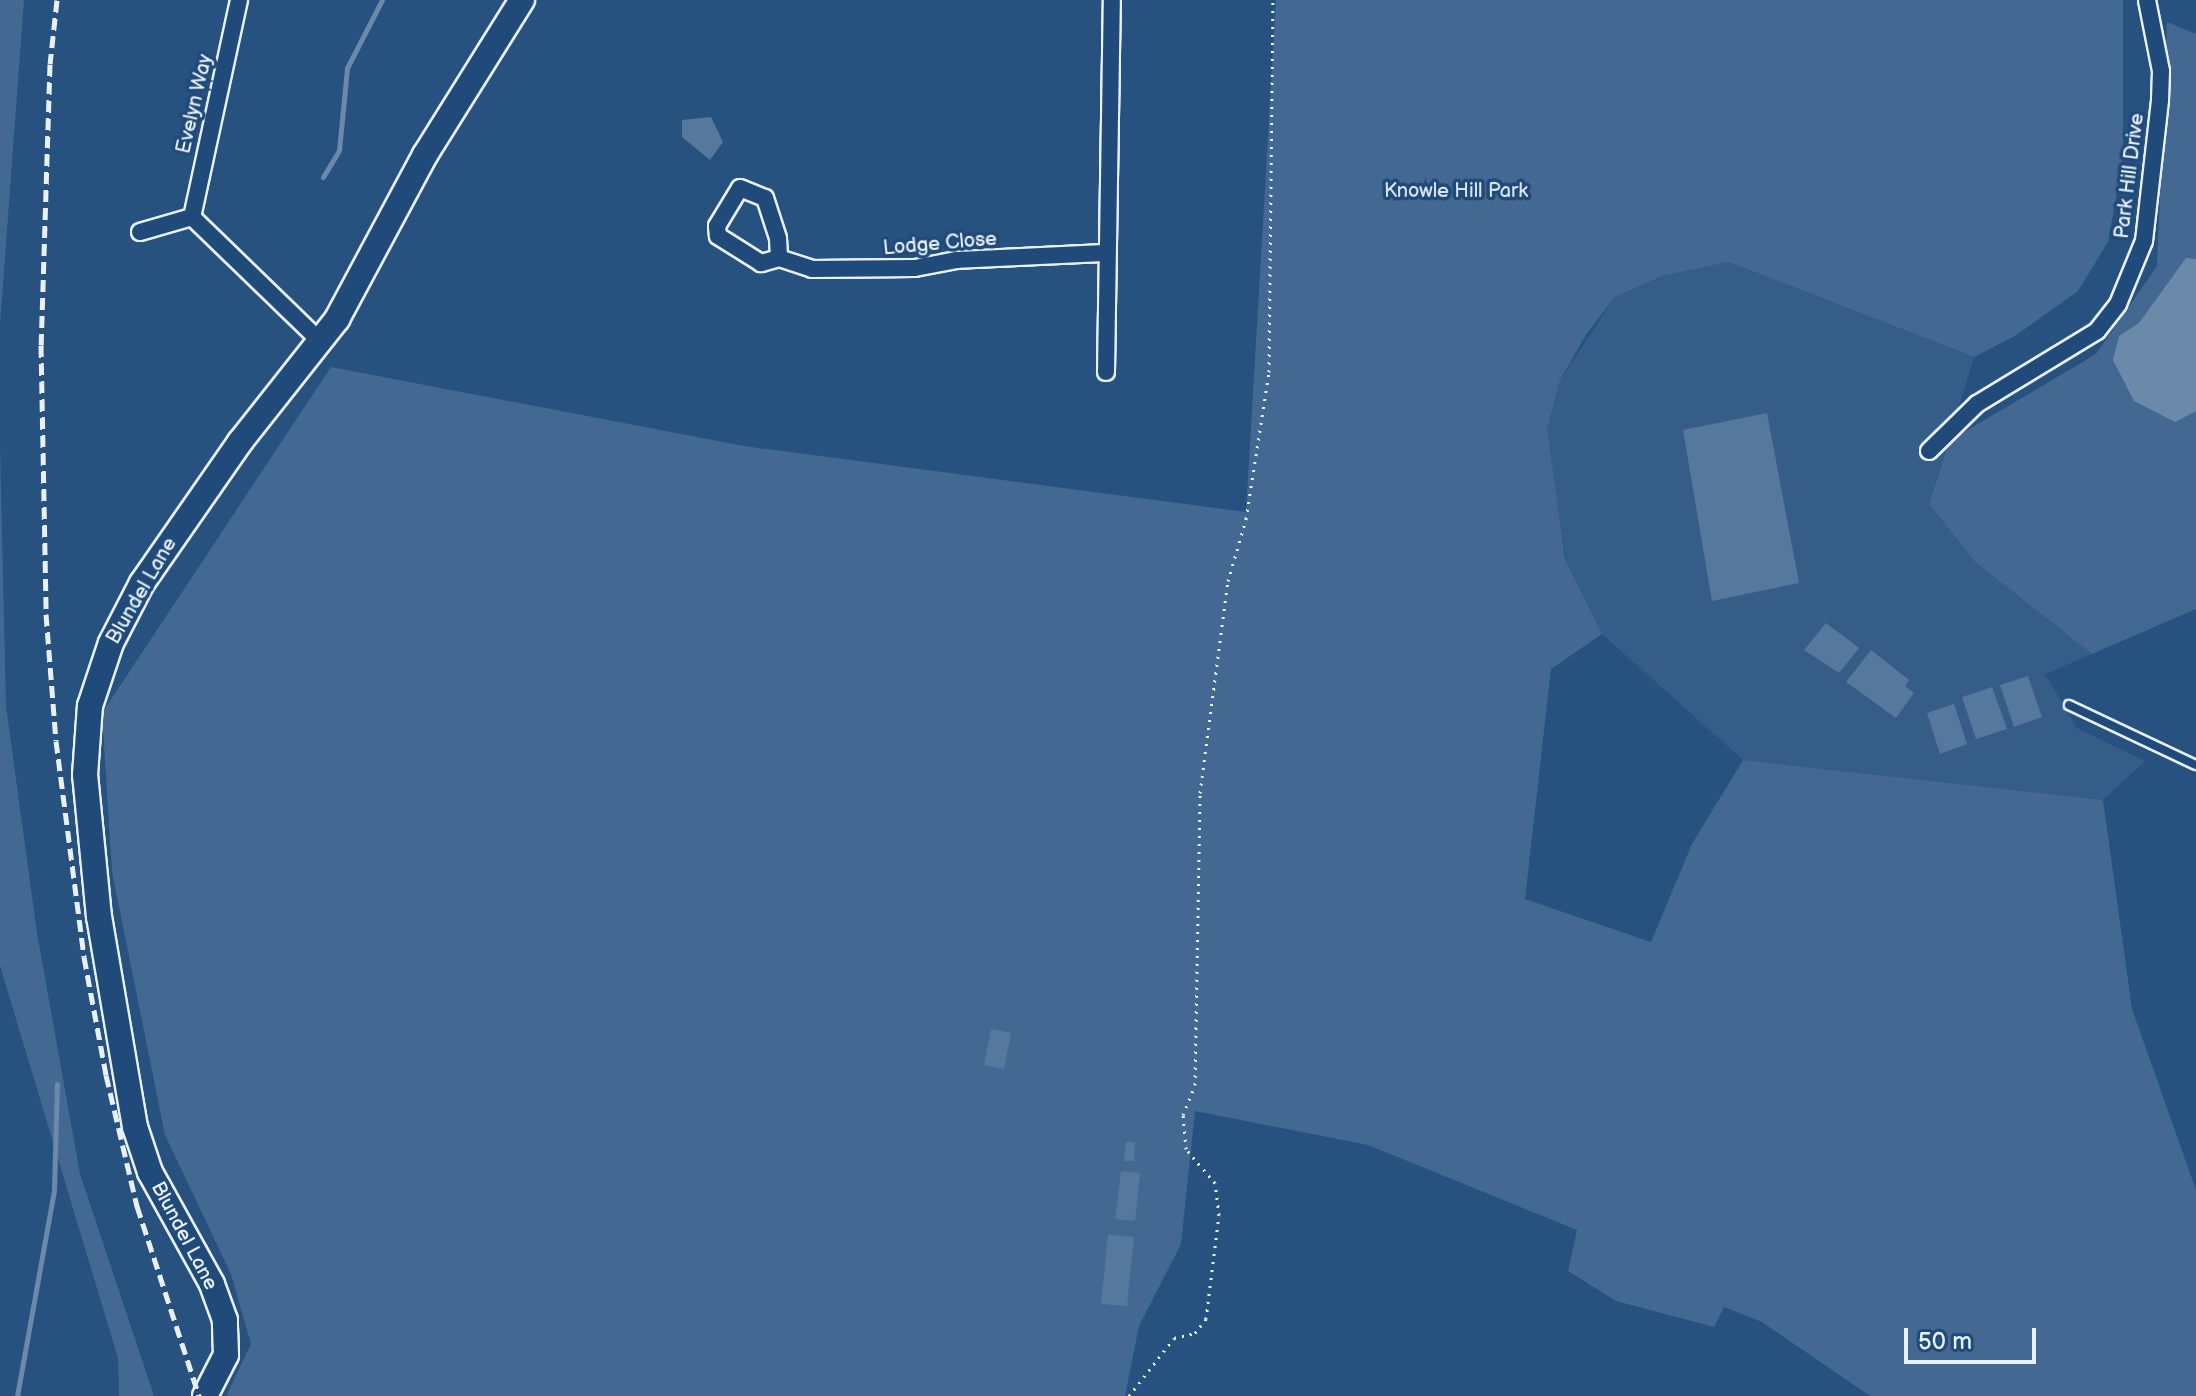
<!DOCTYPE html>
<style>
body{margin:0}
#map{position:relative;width:2196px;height:1396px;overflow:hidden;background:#27517f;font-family:"Balsamiq Sans",sans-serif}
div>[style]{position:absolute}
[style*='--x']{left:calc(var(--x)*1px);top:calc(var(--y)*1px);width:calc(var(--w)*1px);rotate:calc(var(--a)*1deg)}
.built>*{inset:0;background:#355d88}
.green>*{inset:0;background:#436891}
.water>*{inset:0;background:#6b8aaa}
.stream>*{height:5px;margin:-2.5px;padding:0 2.5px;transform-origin:2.5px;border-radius:2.5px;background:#6b8aaa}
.building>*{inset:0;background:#57789d}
.path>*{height:3px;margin-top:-1.5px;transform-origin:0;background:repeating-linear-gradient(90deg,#e8f1f8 0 2px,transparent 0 8px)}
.roads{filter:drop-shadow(2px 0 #e8f1f8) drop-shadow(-2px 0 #e8f1f8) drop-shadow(0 2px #e8f1f8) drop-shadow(0 -2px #e8f1f8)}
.lane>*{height:8px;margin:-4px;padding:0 4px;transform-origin:4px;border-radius:4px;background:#1f4a7a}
.street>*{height:16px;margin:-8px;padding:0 8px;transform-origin:8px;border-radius:8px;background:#1f4a7a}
.secondary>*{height:24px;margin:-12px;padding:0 12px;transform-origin:12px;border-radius:12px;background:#1f4a7a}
.rail>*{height:5px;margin-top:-2.5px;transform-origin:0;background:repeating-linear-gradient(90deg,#e8f1f8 0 12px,transparent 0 18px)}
span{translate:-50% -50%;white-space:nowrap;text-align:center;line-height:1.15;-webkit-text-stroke:7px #1f4a7a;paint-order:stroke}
.street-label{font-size:20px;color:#e8f1f8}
.park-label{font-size:20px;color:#d8e3ee}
.scale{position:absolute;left:1904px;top:1328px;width:132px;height:36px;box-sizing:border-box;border:4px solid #e8f1f8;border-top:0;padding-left:10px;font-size:24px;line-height:28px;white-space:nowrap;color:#e8f1f8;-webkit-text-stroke:6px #1f4a7a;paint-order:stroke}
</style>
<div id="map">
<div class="built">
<div style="clip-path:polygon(1729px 262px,1974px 357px,1929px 504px,1975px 562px,2092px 654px,2045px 674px,2077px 728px,2145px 761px,2103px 800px,1743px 760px,1602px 634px,1566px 558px,1553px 486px,1547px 429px,1560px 380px,1615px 297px,1662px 276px)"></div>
</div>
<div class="green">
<div style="clip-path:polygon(0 0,24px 0,0 325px)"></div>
<div style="clip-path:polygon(1276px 0,2123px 0,2123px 158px,2108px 242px,2078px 291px,2015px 336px,1974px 357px,1729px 262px,1662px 276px,1615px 297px,1587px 333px,1560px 380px,1547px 429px,1565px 558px,1602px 634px,1551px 669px,1525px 899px,1651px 942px,1692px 844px,1743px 760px,2103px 800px,2132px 1009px,2196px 1190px,2196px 1396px,1870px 1396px,1762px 1322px,1724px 1307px,1714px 1327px,1616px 1301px,1568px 1271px,1577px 1230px,1368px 1145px,1195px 1111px,1181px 1244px,1139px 1326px,1125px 1396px,226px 1396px,251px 1344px,231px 1274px,165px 1135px,112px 872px,102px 713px,331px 367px,744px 446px,1246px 512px)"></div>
<div style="clip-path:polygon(2167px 22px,2196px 34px,2196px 609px,2092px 654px,1975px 562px,1929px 504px,1949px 441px,2096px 354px,2157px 266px)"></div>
<div style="clip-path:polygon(0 444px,6px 706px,37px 933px,80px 1174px,154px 1396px,119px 1396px,118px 1358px,0 966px)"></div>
</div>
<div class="water">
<div style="clip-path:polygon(2186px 258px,2196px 259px,2196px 411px,2175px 422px,2134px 401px,2113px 360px,2119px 336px,2139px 323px)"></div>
</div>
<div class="stream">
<div style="--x:323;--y:177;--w:31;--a:-59"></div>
<div style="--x:339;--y:150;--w:82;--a:-84.4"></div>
<div style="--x:347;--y:68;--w:76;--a:-62.8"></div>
<div style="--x:17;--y:1396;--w:209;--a:-79.8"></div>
<div style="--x:54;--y:1190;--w:106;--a:-88.4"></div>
</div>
<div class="building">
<div style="clip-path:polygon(711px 117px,723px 142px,710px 160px,682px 137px,682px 120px)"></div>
<div style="clip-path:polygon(1767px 413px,1799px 583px,1712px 601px,1683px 430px)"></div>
<div style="clip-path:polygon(1826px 623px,1859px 648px,1839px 673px,1804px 650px)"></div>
<div style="clip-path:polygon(1871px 650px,1909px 680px,1905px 686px,1914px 693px,1896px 718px,1846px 682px)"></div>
<div style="clip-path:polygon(2028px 676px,2042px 717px,2014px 727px,2000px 685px)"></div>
<div style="clip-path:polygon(1992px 687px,2007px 729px,1976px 739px,1962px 697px)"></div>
<div style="clip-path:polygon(1954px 704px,1967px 744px,1940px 754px,1927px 713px)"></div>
<div style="clip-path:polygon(991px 1029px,1011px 1033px,1004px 1069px,984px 1065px)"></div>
<div style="clip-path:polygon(1126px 1142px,1135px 1142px,1134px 1161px,1124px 1161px)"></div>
<div style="clip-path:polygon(1121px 1171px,1140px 1173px,1135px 1221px,1115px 1219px)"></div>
<div style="clip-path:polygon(1108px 1235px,1134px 1237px,1127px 1306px,1101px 1304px)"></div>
</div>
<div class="path">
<div style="--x:1129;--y:1396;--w:73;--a:-52.2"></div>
<div style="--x:1174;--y:1338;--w:22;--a:-13"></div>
<div style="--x:1195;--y:1333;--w:18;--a:-52"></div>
<div style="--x:1206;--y:1319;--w:105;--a:-82.9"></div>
<div style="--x:1219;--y:1215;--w:32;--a:-97"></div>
<div style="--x:1215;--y:1183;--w:45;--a:-130.5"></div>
<div style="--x:1186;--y:1149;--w:34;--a:-95"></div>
<div style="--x:1183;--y:1115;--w:32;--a:-68"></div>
<div style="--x:1195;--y:1085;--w:292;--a:-89"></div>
<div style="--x:1200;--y:793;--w:214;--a:-82.5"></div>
<div style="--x:1228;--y:581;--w:65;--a:-73.8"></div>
<div style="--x:1246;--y:519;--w:149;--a:-81.1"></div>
<div style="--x:1269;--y:372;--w:372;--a:-89.4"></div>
</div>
<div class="roads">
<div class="lane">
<div style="--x:2069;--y:705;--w:140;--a:25.3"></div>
</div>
<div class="street">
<div style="--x:239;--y:0;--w:222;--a:102.2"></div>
<div style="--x:192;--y:217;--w:178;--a:44.1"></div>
<div style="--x:140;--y:232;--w:54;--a:-16.1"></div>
<div style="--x:779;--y:258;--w:19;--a:164"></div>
<div style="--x:761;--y:263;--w:51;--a:-147.9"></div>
<div style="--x:718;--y:236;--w:10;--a:-96"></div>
<div style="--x:717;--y:226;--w:44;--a:-58.8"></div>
<div style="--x:740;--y:188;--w:27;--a:22"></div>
<div style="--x:765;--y:198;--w:42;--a:72"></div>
<div style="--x:778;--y:238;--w:20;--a:87"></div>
<div style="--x:779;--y:258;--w:35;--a:18"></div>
<div style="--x:812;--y:269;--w:103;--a:-0.6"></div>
<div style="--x:915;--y:268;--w:43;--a:-10.8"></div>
<div style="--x:957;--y:260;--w:149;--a:-2.7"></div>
<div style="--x:1106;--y:372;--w:372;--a:-89.1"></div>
<div style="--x:1929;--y:451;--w:67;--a:-44.4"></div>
<div style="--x:1977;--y:404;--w:140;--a:-31.3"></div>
<div style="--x:2097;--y:331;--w:34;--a:-52"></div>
<div style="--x:2118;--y:304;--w:68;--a:-67.6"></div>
<div style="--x:2144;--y:241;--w:142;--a:-83.5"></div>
<div style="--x:2160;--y:100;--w:29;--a:-88"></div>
<div style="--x:2161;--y:71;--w:72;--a:-101.2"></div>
</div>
<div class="secondary">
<div style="--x:205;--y:1396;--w:46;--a:-62.9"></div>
<div style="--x:226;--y:1355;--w:35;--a:-92"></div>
<div style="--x:225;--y:1320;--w:38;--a:-110"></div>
<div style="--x:212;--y:1284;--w:128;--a:-119"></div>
<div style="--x:150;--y:1172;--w:47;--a:-108.4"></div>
<div style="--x:135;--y:1127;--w:213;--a:-99.7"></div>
<div style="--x:99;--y:917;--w:143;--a:-95.6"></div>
<div style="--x:85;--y:775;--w:69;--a:-85.9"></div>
<div style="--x:90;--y:706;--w:66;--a:-71.6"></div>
<div style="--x:111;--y:643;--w:68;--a:-62.7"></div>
<div style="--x:142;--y:583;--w:172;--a:-55.2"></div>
<div style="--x:240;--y:442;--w:157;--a:-51.7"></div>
<div style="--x:337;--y:319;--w:186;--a:-61.8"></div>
<div style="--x:425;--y:155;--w:183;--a:-58"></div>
</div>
</div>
<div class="rail">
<div style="--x:57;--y:0;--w:64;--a:96.2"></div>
<div style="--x:50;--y:64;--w:281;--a:91.8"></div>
<div style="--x:41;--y:345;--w:269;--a:88.9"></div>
<div style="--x:46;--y:614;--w:127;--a:85.5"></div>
<div style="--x:56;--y:741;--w:218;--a:82.6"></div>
<div style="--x:84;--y:957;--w:120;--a:79.4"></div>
<div style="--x:106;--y:1075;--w:135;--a:76.7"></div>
<div style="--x:137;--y:1206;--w:200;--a:71.9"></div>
</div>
<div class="street-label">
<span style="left:195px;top:104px;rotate:-77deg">Evelyn Way</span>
<span style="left:2130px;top:176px;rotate:-83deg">Park Hill Drive</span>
<span style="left:940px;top:244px;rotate:-5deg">Lodge Close</span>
<span style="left:142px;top:591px;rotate:-60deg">Blundel Lane</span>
<span style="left:184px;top:1236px;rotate:62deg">Blundel Lane</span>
</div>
<div class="park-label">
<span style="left:1456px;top:191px">Knowle Hill Park</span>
</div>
<div class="scale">50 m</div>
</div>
